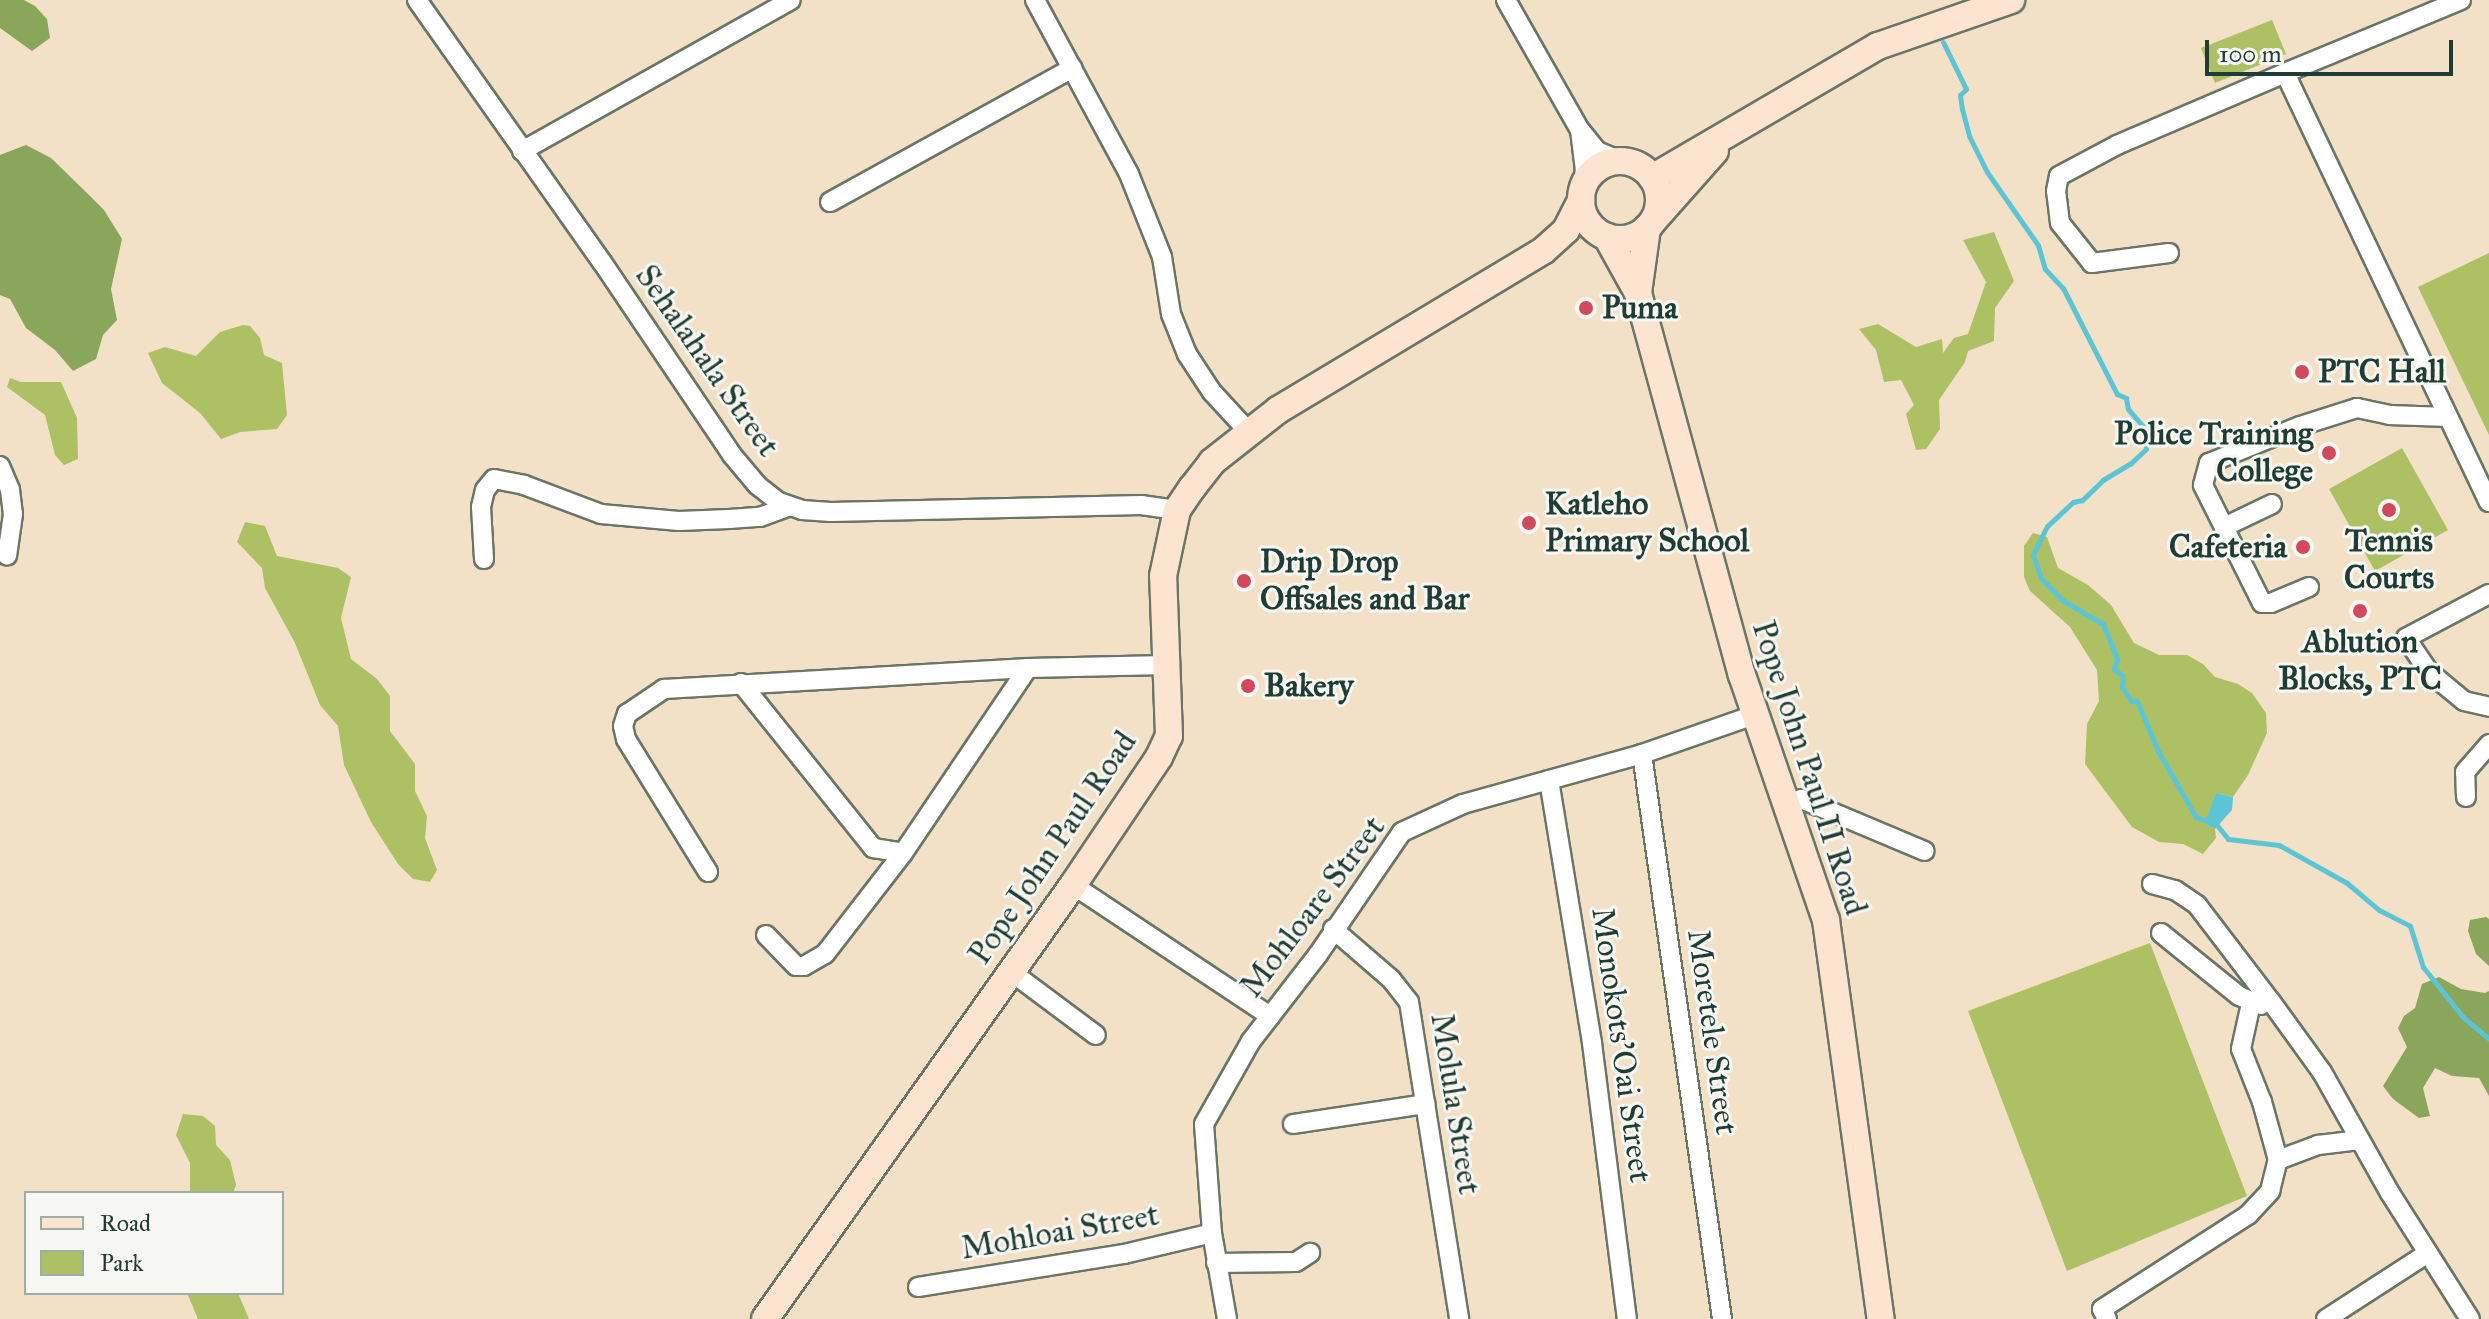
<!DOCTYPE html>
<style>
body{margin:0}
#map{position:relative;width:2489px;height:1319px;overflow:hidden;background:#f2e1c6;font-family:"IM FELL Great Primer",serif}
div>[style]{position:absolute}
[style*='--x']{left:calc(var(--x)*1px);top:calc(var(--y)*1px);width:calc(var(--w)*1px);rotate:calc(var(--a)*1deg)}
.green>*{inset:0;background:#aec064}
.forest>*{inset:0;background:#8aa65a}
.water>*{inset:0;background:#5bc5d6}
.stream>*{height:5px;margin:-2.5px;padding:0 2.5px;transform-origin:2.5px;border-radius:2.5px;background:#5bc5d6}
.roads{filter:drop-shadow(2px 0 #697667) drop-shadow(-2px 0 #697667) drop-shadow(0 2px #697667) drop-shadow(0 -2px #697667)}
.street>*{height:18px;margin:-9px;padding:0 9px;transform-origin:9px;border-radius:9px;background:#fff}
.secondary>*{height:26px;margin:-13px;padding:0 13px;transform-origin:13px;border-radius:13px;background:#fde4d1}
.secondary>.ring{margin:-13px;padding:0;box-sizing:content-box;background:none;border:26px solid #fde4d1;border-radius:50%}
.dots>*{width:22px;height:22px;translate:-50% -50%;box-sizing:border-box;border:4px solid #f6f6f2;border-radius:50%}
span{translate:-50% -50%;white-space:nowrap;text-align:center;line-height:1.15;-webkit-text-stroke:6px #f6f6f2;paint-order:stroke}
.poi-label{font-size:32px;color:#1f3d34;font-weight:700}
.left{translate:0 -50%;text-align:left}
.right{translate:-100% -50%;text-align:right}
.street-label{font-size:32px;color:#1f3d34}
.legend{position:absolute;left:24px;top:1191px;width:260px;height:104px;box-sizing:border-box;background:#f6f6f2;border:2px solid #a0aca6;margin:0;padding:10px 14px;list-style:none;font-size:24px;color:#1f3d34}
.legend li{display:flex;align-items:center;gap:16px;height:40px}
.legend b{width:40px;border:2px solid #a0aca6}
.scale{position:absolute;left:2205px;top:40px;width:248px;height:36px;box-sizing:border-box;border:4px solid #1f3d34;border-top:0;padding-left:10px;font-size:24px;line-height:28px;white-space:nowrap;color:#1f3d34;-webkit-text-stroke:6px #f6f6f2;paint-order:stroke}
</style>
<div id="map">
<div class="green">
<div style="clip-path:polygon(2272px 20px,2286px 54px,2215px 83px,2201px 48px)"></div>
<div style="clip-path:polygon(1994px 232px,2014px 281px,1995px 308px,1994px 341px,1968px 351px,1965px 362px,1939px 400px,1940px 429px,1926px 449px,1916px 450px,1906px 414px,1914px 405px,1901px 380px,1884px 382px,1876px 350px,1859px 329px,1878px 324px,1916px 347px,1942px 339px,1943px 353px,1954px 338px,1968px 334px,1986px 282px,1963px 240px)"></div>
<div style="clip-path:polygon(2489px 253px,2489px 435px,2418px 287px)"></div>
<div style="clip-path:polygon(243px 325px,250px 326px,260px 338px,264px 355px,282px 363px,287px 415px,277px 429px,240px 432px,221px 439px,200px 413px,162px 383px,148px 353px,165px 347px,196px 356px,220px 332px)"></div>
<div style="clip-path:polygon(10px 378px,21px 382px,61px 382px,77px 418px,78px 459px,64px 465px,55px 455px,45px 415px,7px 387px)"></div>
<div style="clip-path:polygon(2402px 448px,2448px 530px,2375px 571px,2329px 489px)"></div>
<div style="clip-path:polygon(245px 522px,265px 526px,277px 556px,338px 568px,351px 577px,341px 618px,351px 659px,377px 679px,390px 696px,390px 731px,415px 764px,415px 791px,427px 816px,425px 838px,437px 870px,430px 882px,413px 879px,398px 864px,371px 822px,344px 765px,338px 726px,320px 705px,295px 643px,265px 588px,262px 568px,237px 542px)"></div>
<div style="clip-path:polygon(2033px 533px,2047px 537px,2058px 568px,2088px 585px,2111px 605px,2134px 643px,2159px 655px,2187px 655px,2203px 664px,2215px 677px,2238px 684px,2252px 693px,2266px 713px,2267px 733px,2248px 775px,2233px 797px,2216px 793px,2206px 823px,2215px 829px,2216px 838px,2203px 854px,2183px 844px,2159px 842px,2132px 827px,2085px 764px,2087px 724px,2099px 701px,2097px 670px,2070px 627px,2030px 591px,2024px 577px,2024px 546px)"></div>
<div style="clip-path:polygon(2150px 943px,2247px 1196px,2067px 1271px,1968px 1011px)"></div>
<div style="clip-path:polygon(183px 1114px,203px 1116px,215px 1126px,216px 1145px,230px 1160px,236px 1185px,233px 1193px,190px 1193px,190px 1163px,176px 1135px)"></div>
<div style="clip-path:polygon(187px 1293px,238px 1293px,249px 1319px,198px 1319px)"></div>
</div>
<div class="forest">
<div style="clip-path:polygon(0 0,24px 0,35px 6px,47px 19px,50px 38px,32px 51px,0 28px)"></div>
<div style="clip-path:polygon(26px 145px,51px 158px,86px 192px,104px 210px,122px 239px,111px 289px,117px 320px,103px 335px,96px 359px,73px 371px,55px 350px,26px 328px,10px 299px,0 295px,0 155px)"></div>
<div style="clip-path:polygon(2486px 917px,2489px 919px,2489px 966px,2476px 954px,2468px 931px,2470px 920px)"></div>
<div style="clip-path:polygon(2439px 977px,2461px 989px,2485px 993px,2489px 991px,2489px 1096px,2479px 1078px,2452px 1076px,2435px 1068px,2423px 1088px,2430px 1116px,2419px 1118px,2393px 1099px,2383px 1086px,2407px 1047px,2398px 1028px,2404px 1016px,2415px 1008px,2422px 984px)"></div>
</div>
<div class="water">
<div style="clip-path:polygon(2216px 793px,2233px 797px,2232px 810px,2215px 829px,2205px 823px)"></div>
</div>
<div class="stream">
<div style="--x:1943;--y:42;--w:52;--a:63.9"></div>
<div style="--x:1966;--y:89;--w:8;--a:135"></div>
<div style="--x:1960;--y:95;--w:14;--a:82"></div>
<div style="--x:1962;--y:109;--w:28;--a:75"></div>
<div style="--x:1969;--y:136;--w:40;--a:63.4"></div>
<div style="--x:1987;--y:172;--w:89;--a:55.1"></div>
<div style="--x:2038;--y:245;--w:25;--a:74"></div>
<div style="--x:2045;--y:269;--w:26;--a:47"></div>
<div style="--x:2063;--y:288;--w:119;--a:63"></div>
<div style="--x:2117;--y:394;--w:10;--a:24"></div>
<div style="--x:2126;--y:398;--w:11;--a:80"></div>
<div style="--x:2128;--y:409;--w:23;--a:49"></div>
<div style="--x:2143;--y:426;--w:14;--a:73"></div>
<div style="--x:2147;--y:439;--w:10;--a:96"></div>
<div style="--x:2146;--y:449;--w:21;--a:137"></div>
<div style="--x:2131;--y:463;--w:33;--a:149"></div>
<div style="--x:2103;--y:480;--w:29;--a:136"></div>
<div style="--x:2082;--y:500;--w:9;--a:167"></div>
<div style="--x:2073;--y:502;--w:35;--a:137"></div>
<div style="--x:2047;--y:526;--w:32;--a:116"></div>
<div style="--x:2033;--y:555;--w:24;--a:71"></div>
<div style="--x:2041;--y:578;--w:30;--a:46"></div>
<div style="--x:2062;--y:600;--w:48;--a:30.3"></div>
<div style="--x:2103;--y:624;--w:38;--a:68"></div>
<div style="--x:2117;--y:659;--w:10;--a:107"></div>
<div style="--x:2114;--y:669;--w:11;--a:38"></div>
<div style="--x:2123;--y:676;--w:11;--a:95"></div>
<div style="--x:2122;--y:687;--w:17;--a:57"></div>
<div style="--x:2131;--y:701;--w:6;--a:0"></div>
<div style="--x:2137;--y:701;--w:54;--a:67.2"></div>
<div style="--x:2158;--y:751;--w:76;--a:60.1"></div>
<div style="--x:2196;--y:817;--w:21;--a:19"></div>
<div style="--x:2216;--y:824;--w:19;--a:51"></div>
<div style="--x:2228;--y:839;--w:51;--a:6.7"></div>
<div style="--x:2279;--y:845;--w:78;--a:29.2"></div>
<div style="--x:2347;--y:883;--w:42;--a:40.2"></div>
<div style="--x:2379;--y:910;--w:35;--a:27"></div>
<div style="--x:2410;--y:926;--w:43;--a:72.4"></div>
<div style="--x:2423;--y:967;--w:64;--a:51.3"></div>
<div style="--x:2463;--y:1017;--w:34;--a:40"></div>
</div>
<div class="roads">
<div class="street">
<div style="--x:417;--y:0;--w:321;--a:54.8"></div>
<div style="--x:602;--y:262;--w:233;--a:56"></div>
<div style="--x:732;--y:455;--w:39;--a:50"></div>
<div style="--x:757;--y:485;--w:28;--a:38"></div>
<div style="--x:779;--y:502;--w:24;--a:19"></div>
<div style="--x:802;--y:510;--w:29;--a:4"></div>
<div style="--x:831;--y:512;--w:310;--a:-1.3"></div>
<div style="--x:1141;--y:505;--w:36;--a:8"></div>
<div style="--x:1035;--y:0;--w:198;--a:61.6"></div>
<div style="--x:1129;--y:174;--w:89;--a:68.3"></div>
<div style="--x:1162;--y:257;--w:58;--a:81"></div>
<div style="--x:1171;--y:314;--w:43;--a:68.2"></div>
<div style="--x:1187;--y:354;--w:45;--a:56.7"></div>
<div style="--x:1212;--y:392;--w:53;--a:47.3"></div>
<div style="--x:1506;--y:0;--w:150;--a:60.4"></div>
<div style="--x:1580;--y:130;--w:27;--a:51"></div>
<div style="--x:1597;--y:151;--w:26;--a:23"></div>
<div style="--x:2461;--y:0;--w:191;--a:157.5"></div>
<div style="--x:2285;--y:73;--w:475;--a:64.6"></div>
<div style="--x:1580;--y:130;--w:38;--a:83"></div>
<div style="--x:1585;--y:168;--w:20;--a:96"></div>
<div style="--x:522;--y:151;--w:308;--a:-29.3"></div>
<div style="--x:830;--y:202;--w:277;--a:-28.9"></div>
<div style="--x:2169;--y:253;--w:78;--a:172.6"></div>
<div style="--x:2092;--y:263;--w:51;--a:-128.7"></div>
<div style="--x:2060;--y:223;--w:32;--a:-97"></div>
<div style="--x:2056;--y:191;--w:15;--a:-79"></div>
<div style="--x:2059;--y:176;--w:66;--a:-28.1"></div>
<div style="--x:2117;--y:145;--w:183;--a:-23.2"></div>
<div style="--x:0;--y:466;--w:26;--a:67"></div>
<div style="--x:10;--y:490;--w:24;--a:83"></div>
<div style="--x:13;--y:514;--w:42;--a:98.1"></div>
<div style="--x:2224;--y:527;--w:53;--a:-25.6"></div>
<div style="--x:484;--y:559;--w:52;--a:-93.3"></div>
<div style="--x:481;--y:507;--w:17;--a:-77"></div>
<div style="--x:485;--y:490;--w:14;--a:-51"></div>
<div style="--x:494;--y:479;--w:31;--a:11"></div>
<div style="--x:524;--y:485;--w:82;--a:20.6"></div>
<div style="--x:601;--y:514;--w:78;--a:5.1"></div>
<div style="--x:679;--y:521;--w:50;--a:-2.3"></div>
<div style="--x:729;--y:519;--w:31;--a:-4"></div>
<div style="--x:760;--y:517;--w:32;--a:-20"></div>
<div style="--x:2309;--y:587;--w:41;--a:157.2"></div>
<div style="--x:2271;--y:603;--w:9;--a:180"></div>
<div style="--x:2262;--y:603;--w:132;--a:-116.6"></div>
<div style="--x:2203;--y:485;--w:23;--a:-75"></div>
<div style="--x:2209;--y:463;--w:98;--a:-22.1"></div>
<div style="--x:2300;--y:426;--w:60;--a:-17.5"></div>
<div style="--x:2357;--y:408;--w:34;--a:12"></div>
<div style="--x:2390;--y:415;--w:57;--a:2"></div>
<div style="--x:2489;--y:594;--w:94;--a:152.1"></div>
<div style="--x:2406;--y:638;--w:41;--a:55.9"></div>
<div style="--x:2429;--y:672;--w:45;--a:39.6"></div>
<div style="--x:2464;--y:701;--w:26;--a:13"></div>
<div style="--x:741;--y:683;--w:211;--a:51.3"></div>
<div style="--x:873;--y:848;--w:30;--a:9"></div>
<div style="--x:1642;--y:754;--w:571;--a:81.94"></div>
<div style="--x:1549;--y:780;--w:266;--a:80.7"></div>
<div style="--x:1592;--y:1043;--w:278;--a:82.8"></div>
<div style="--x:2466;--y:797;--w:25;--a:-92"></div>
<div style="--x:2465;--y:772;--w:37;--a:-49"></div>
<div style="--x:1786;--y:804;--w:16;--a:-18"></div>
<div style="--x:1801;--y:799;--w:134;--a:22.8"></div>
<div style="--x:708;--y:872;--w:156;--a:-121.7"></div>
<div style="--x:626;--y:739;--w:13;--a:-103"></div>
<div style="--x:623;--y:726;--w:13;--a:-72"></div>
<div style="--x:627;--y:714;--w:45;--a:-34"></div>
<div style="--x:664;--y:689;--w:365;--a:-3.3"></div>
<div style="--x:1028;--y:668;--w:139;--a:-1.2"></div>
<div style="--x:2152;--y:884;--w:24;--a:15"></div>
<div style="--x:2175;--y:890;--w:27;--a:34"></div>
<div style="--x:2197;--y:905;--w:123;--a:52.6"></div>
<div style="--x:2272;--y:1003;--w:85;--a:54.1"></div>
<div style="--x:2322;--y:1072;--w:139;--a:60.7"></div>
<div style="--x:2390;--y:1193;--w:149;--a:57.6"></div>
<div style="--x:1073;--y:885;--w:237;--a:33.6"></div>
<div style="--x:1333;--y:929;--w:77;--a:40.8"></div>
<div style="--x:1391;--y:979;--w:29;--a:52"></div>
<div style="--x:1409;--y:1002;--w:321;--a:81"></div>
<div style="--x:2161;--y:933;--w:100;--a:38.9"></div>
<div style="--x:2239;--y:996;--w:24;--a:22"></div>
<div style="--x:766;--y:935;--w:43;--a:45.9"></div>
<div style="--x:796;--y:966;--w:8;--a:0"></div>
<div style="--x:804;--y:966;--w:24;--a:-30"></div>
<div style="--x:825;--y:954;--w:128;--a:-52.3"></div>
<div style="--x:903;--y:853;--w:223;--a:-56"></div>
<div style="--x:1010;--y:971;--w:107;--a:36.7"></div>
<div style="--x:1293;--y:1124;--w:134;--a:-8.6"></div>
<div style="--x:2278;--y:1160;--w:43;--a:-20.6"></div>
<div style="--x:2318;--y:1145;--w:42;--a:-6.8"></div>
<div style="--x:1216;--y:1263;--w:80;--a:-0.7"></div>
<div style="--x:1296;--y:1262;--w:17;--a:-33"></div>
<div style="--x:918;--y:1287;--w:209;--a:-9.1"></div>
<div style="--x:1124;--y:1254;--w:90;--a:-13.4"></div>
<div style="--x:1227;--y:1319;--w:87;--a:-99.9"></div>
<div style="--x:1212;--y:1233;--w:109;--a:-94.2"></div>
<div style="--x:1204;--y:1124;--w:95;--a:-60.5"></div>
<div style="--x:1251;--y:1041;--w:108;--a:-52.2"></div>
<div style="--x:1317;--y:956;--w:150;--a:-55.6"></div>
<div style="--x:1402;--y:832;--w:67;--a:-24.7"></div>
<div style="--x:1463;--y:804;--w:186;--a:-15.6"></div>
<div style="--x:1642;--y:754;--w:119;--a:-19.2"></div>
<div style="--x:2107;--y:1319;--w:11;--a:-117"></div>
<div style="--x:2102;--y:1309;--w:174;--a:-32.8"></div>
<div style="--x:2248;--y:1215;--w:33;--a:-47"></div>
<div style="--x:2270;--y:1191;--w:32;--a:-76"></div>
<div style="--x:2278;--y:1160;--w:60;--a:-105.4"></div>
<div style="--x:2262;--y:1102;--w:57;--a:-111.6"></div>
<div style="--x:2241;--y:1049;--w:47;--a:-77.7"></div>
<div style="--x:2326;--y:1319;--w:121;--a:-32.9"></div>
</div>
<div class="secondary">
<div class="ring" style="left:1581px;top:161px;width:52px;height:52px"></div>
<div style="--x:1652;--y:178;--w:262;--a:-30.3"></div>
<div style="--x:1878;--y:46;--w:141;--a:-19.1"></div>
<div style="--x:1654;--y:220;--w:92;--a:-48.5"></div>
<div style="--x:1607;--y:237;--w:64;--a:61"></div>
<div style="--x:1638;--y:293;--w:396;--a:74.8"></div>
<div style="--x:1742;--y:675;--w:259;--a:71.1"></div>
<div style="--x:1826;--y:920;--w:403;--a:82.2"></div>
<div style="--x:1638;--y:293;--w:66;--a:-82.1"></div>
<div style="--x:765;--y:1319;--w:532;--a:-54.64"></div>
<div style="--x:1073;--y:885;--w:154;--a:-56.1"></div>
<div style="--x:1159;--y:757;--w:23;--a:-65"></div>
<div style="--x:1169;--y:736;--w:160;--a:-92.1"></div>
<div style="--x:1163;--y:576;--w:67;--a:-78"></div>
<div style="--x:1177;--y:510;--w:27;--a:-56"></div>
<div style="--x:1192;--y:488;--w:33;--a:-52"></div>
<div style="--x:1212;--y:462;--w:84;--a:-38.2"></div>
<div style="--x:1278;--y:410;--w:310;--a:-31"></div>
<div style="--x:1544;--y:250;--w:30;--a:-42"></div>
<div style="--x:1566;--y:230;--w:34;--a:-63"></div>
</div>
</div>
<div class="dots">
<div style="left:1586px;top:308px;background:#d1495b"></div>
<div style="left:2302px;top:372px;background:#d1495b"></div>
<div style="left:2329px;top:453px;background:#d1495b"></div>
<div style="left:2389px;top:510px;background:#d1495b"></div>
<div style="left:1529px;top:523px;background:#d1495b"></div>
<div style="left:2303px;top:547px;background:#d1495b"></div>
<div style="left:1244px;top:581px;background:#d1495b"></div>
<div style="left:2360px;top:611px;background:#d1495b"></div>
<div style="left:1248px;top:686px;background:#d1495b"></div>
</div>
<div class="poi-label">
<span class="left" style="left:1602px;top:308px">Puma</span>
<span class="left" style="left:2318px;top:372px">PTC Hall</span>
<span class="right" style="left:2313px;top:453px">Police Training<br>College</span>
<span class="left" style="left:1545px;top:523px">Katleho<br>Primary School</span>
<span style="left:2389px;top:560px">Tennis<br>Courts</span>
<span class="right" style="left:2287px;top:547px">Cafeteria</span>
<span class="left" style="left:1260px;top:581px">Drip Drop<br>Offsales and Bar</span>
<span style="left:2360px;top:661px">Ablution<br>Blocks, PTC</span>
<span class="left" style="left:1264px;top:686px">Bakery</span>
</div>
<div class="street-label">
<span style="left:707px;top:361px;rotate:55deg">Sehalahala Street</span>
<span style="left:1809px;top:768px;rotate:72deg">Pope John Paul II Road</span>
<span style="left:1053px;top:848px;rotate:-56deg">Pope John Paul Road</span>
<span style="left:1313px;top:907px;rotate:-53deg">Mohloare Street</span>
<span style="left:1712px;top:1032px;rotate:82deg">Moretele Street</span>
<span style="left:1621px;top:1045px;rotate:82deg">Monokots'Oai Street</span>
<span style="left:1455px;top:1104px;rotate:81deg">Molula Street</span>
<span style="left:1060px;top:1232px;rotate:-10deg">Mohloai Street</span>
</div>
<ul class="legend">
<li><b style="height:10px;background:#fde4d1"></b>Road</li>
<li><b style="height:22px;background:#aec064"></b>Park</li>
</ul>
<div class="scale">100 m</div>
</div>
